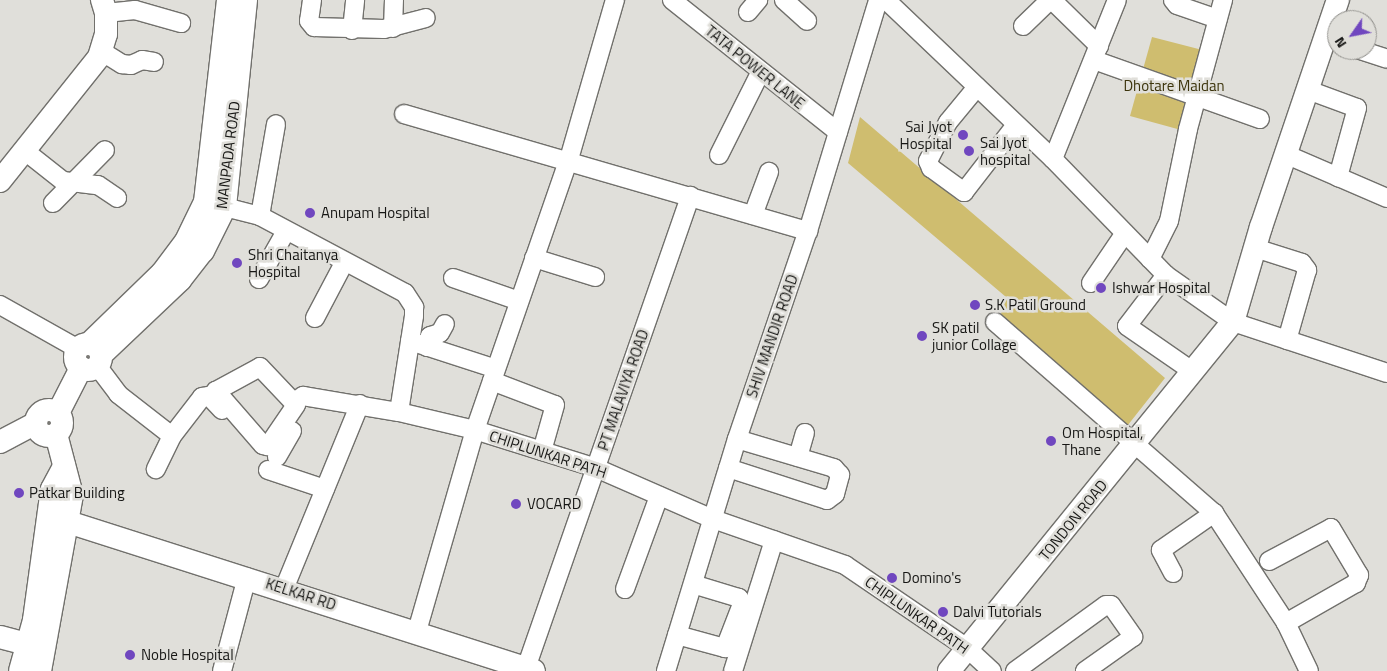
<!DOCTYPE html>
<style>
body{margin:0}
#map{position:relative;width:1387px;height:671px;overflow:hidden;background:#e0dfda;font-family:"Titillium Web",sans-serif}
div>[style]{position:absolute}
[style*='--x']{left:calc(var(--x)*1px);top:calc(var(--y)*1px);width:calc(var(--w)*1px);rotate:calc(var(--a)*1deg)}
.green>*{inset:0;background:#cfbd6f}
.roads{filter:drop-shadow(1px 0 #71706c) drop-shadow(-1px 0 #71706c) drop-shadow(0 1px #71706c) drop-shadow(0 -1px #71706c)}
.minor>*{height:18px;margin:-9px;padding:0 9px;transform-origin:9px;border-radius:9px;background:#fff}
.tertiary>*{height:22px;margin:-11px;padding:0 11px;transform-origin:11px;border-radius:11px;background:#fff}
.tertiary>.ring{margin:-11px;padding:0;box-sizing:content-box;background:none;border:22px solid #fff;border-radius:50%}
.dots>*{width:14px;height:14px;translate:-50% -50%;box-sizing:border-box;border:2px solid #e0dfda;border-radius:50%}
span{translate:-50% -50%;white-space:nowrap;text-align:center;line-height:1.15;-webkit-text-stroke:5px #e0dfda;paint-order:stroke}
.street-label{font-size:15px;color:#171715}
.park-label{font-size:15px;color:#3c340c}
.poi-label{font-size:15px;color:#171715}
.right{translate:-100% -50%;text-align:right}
.left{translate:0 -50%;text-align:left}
.north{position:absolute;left:1327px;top:10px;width:50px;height:50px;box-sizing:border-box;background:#e0dfda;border:1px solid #908f8b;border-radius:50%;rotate:237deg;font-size:14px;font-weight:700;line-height:20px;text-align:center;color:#171715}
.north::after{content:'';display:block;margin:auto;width:18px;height:22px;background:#7047bf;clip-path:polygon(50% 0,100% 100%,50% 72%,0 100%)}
</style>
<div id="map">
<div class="green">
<div style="clip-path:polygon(1152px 37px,1214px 53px,1209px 98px,1192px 133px,1130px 116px)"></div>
<div style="clip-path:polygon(860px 117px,1165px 378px,1124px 430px,999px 321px,1006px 297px,848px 163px)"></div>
</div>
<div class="roads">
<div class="minor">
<div style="--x:312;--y:0;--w:21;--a:98"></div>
<div style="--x:309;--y:21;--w:8;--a:50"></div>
<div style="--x:314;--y:27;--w:70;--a:1.6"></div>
<div style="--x:384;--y:29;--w:43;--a:-14.7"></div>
<div style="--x:672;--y:0;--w:212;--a:38.5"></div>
<div style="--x:784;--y:0;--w:31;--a:42"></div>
<div style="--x:886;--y:0;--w:231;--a:43.6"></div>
<div style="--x:1053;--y:159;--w:162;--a:45.8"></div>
<div style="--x:1166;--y:275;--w:82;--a:35"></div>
<div style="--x:1233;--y:322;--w:162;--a:18.3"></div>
<div style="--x:1052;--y:0;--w:66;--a:44.4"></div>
<div style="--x:1173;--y:0;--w:6;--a:51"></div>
<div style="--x:1177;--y:5;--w:43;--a:18.9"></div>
<div style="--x:748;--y:12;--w:16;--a:-50"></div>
<div style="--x:106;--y:13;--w:29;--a:-6"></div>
<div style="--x:135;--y:10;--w:48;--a:15.8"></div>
<div style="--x:1023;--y:26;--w:37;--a:-44"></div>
<div style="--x:393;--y:28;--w:28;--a:-88"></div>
<div style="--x:352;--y:30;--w:30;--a:-84"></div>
<div style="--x:1360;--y:50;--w:28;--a:18"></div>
<div style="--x:101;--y:51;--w:25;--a:32"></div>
<div style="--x:122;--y:64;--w:9;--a:6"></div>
<div style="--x:131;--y:65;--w:12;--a:-24"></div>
<div style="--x:142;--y:60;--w:12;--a:9"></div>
<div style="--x:1094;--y:60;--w:176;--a:19.6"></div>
<div style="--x:977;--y:87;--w:45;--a:129.6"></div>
<div style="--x:948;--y:122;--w:44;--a:117.1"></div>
<div style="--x:928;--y:161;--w:8;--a:67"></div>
<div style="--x:931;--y:168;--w:41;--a:36"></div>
<div style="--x:964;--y:192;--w:85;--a:-52.2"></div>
<div style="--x:1308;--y:90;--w:52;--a:20.2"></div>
<div style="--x:1357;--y:108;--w:72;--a:105.4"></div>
<div style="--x:404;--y:114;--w:421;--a:16.2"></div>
<div style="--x:25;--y:151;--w:48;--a:38.3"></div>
<div style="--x:63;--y:181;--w:35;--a:7"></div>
<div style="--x:98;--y:185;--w:23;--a:34"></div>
<div style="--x:1285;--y:154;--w:111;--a:23.3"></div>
<div style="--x:719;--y:155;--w:92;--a:-63.4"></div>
<div style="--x:1053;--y:159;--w:171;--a:-68.1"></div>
<div style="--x:53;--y:203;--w:74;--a:-45.5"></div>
<div style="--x:213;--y:204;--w:49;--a:14.3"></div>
<div style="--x:260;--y:216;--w:164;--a:28"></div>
<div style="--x:405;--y:293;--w:17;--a:57"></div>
<div style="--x:414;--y:307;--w:9;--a:90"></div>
<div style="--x:414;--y:316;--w:97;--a:98.9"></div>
<div style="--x:399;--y:412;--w:78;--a:13.3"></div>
<div style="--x:475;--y:430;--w:127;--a:17.4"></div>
<div style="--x:596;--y:468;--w:128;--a:23.6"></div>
<div style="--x:713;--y:519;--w:140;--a:19.2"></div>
<div style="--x:845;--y:565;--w:148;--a:34.2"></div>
<div style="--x:967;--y:648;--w:34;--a:43"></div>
<div style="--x:753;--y:215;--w:46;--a:-69.6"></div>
<div style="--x:260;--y:216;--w:93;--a:-80.1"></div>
<div style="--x:1255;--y:248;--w:49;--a:17.7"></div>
<div style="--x:1302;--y:263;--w:9;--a:54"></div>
<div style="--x:1307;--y:270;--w:73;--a:105.9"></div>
<div style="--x:534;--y:258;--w:64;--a:17.3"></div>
<div style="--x:1150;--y:259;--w:42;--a:-63.4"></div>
<div style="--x:1169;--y:221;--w:94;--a:-78.3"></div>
<div style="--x:1188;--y:129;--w:134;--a:-74.8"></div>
<div style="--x:1166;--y:275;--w:64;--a:127.4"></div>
<div style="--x:1127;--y:326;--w:79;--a:34.7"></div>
<div style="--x:453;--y:278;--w:70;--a:19.2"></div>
<div style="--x:259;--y:279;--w:55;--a:-60.6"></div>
<div style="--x:1091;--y:283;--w:60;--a:-55.8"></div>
<div style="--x:0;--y:305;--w:90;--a:29.4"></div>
<div style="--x:315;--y:318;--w:62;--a:-62.2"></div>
<div style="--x:995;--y:322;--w:291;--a:41.1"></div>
<div style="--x:1214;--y:513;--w:131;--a:56.8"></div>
<div style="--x:1286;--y:623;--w:53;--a:64.4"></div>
<div style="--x:410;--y:341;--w:90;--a:18"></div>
<div style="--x:427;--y:347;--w:11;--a:-75"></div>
<div style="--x:430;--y:336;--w:10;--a:-17"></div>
<div style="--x:440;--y:333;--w:10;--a:-61"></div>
<div style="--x:98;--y:367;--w:34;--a:53"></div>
<div style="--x:118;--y:394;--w:68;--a:37.9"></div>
<div style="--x:172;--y:436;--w:37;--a:116"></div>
<div style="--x:260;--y:367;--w:52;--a:46.5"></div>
<div style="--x:296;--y:405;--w:50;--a:124.3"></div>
<div style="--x:268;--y:446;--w:5;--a:-169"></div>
<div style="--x:263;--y:445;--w:72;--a:-131"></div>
<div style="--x:216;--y:391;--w:50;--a:-28.6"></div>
<div style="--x:492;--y:381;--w:67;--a:20.9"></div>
<div style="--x:555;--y:405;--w:48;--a:105.8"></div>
<div style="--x:294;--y:402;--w:11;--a:-34"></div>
<div style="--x:303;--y:396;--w:97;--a:9.5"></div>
<div style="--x:172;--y:436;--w:49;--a:-52.4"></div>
<div style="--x:202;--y:397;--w:7;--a:-8"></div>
<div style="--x:209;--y:396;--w:19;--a:47"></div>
<div style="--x:277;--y:457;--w:30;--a:-60"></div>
<div style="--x:798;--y:457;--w:25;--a:-74"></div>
<div style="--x:728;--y:468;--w:104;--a:17.9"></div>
<div style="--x:827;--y:500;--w:10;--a:-37"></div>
<div style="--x:835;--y:494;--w:20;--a:-75"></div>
<div style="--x:840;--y:475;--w:9;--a:-131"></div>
<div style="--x:834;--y:468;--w:101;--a:-163.4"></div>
<div style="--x:268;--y:470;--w:60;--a:18.4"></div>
<div style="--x:1269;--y:561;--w:70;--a:-28"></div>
<div style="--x:1331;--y:528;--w:55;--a:59.2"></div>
<div style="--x:1359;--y:575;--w:9;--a:111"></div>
<div style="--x:1356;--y:583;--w:81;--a:150.3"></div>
<div style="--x:1173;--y:573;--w:26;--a:-118"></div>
<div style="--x:1161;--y:550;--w:65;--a:-34.9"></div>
<div style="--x:284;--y:589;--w:200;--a:-67.7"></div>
<div style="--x:625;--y:589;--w:99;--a:-69.9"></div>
<div style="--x:417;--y:631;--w:209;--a:-73.9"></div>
<div style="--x:475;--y:430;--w:287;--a:-70.9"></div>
<div style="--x:569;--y:159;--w:166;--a:-73.9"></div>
<div style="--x:677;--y:635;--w:50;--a:15.2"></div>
<div style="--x:725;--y:648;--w:47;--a:-68.9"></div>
<div style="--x:742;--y:604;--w:7;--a:-117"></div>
<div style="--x:739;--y:598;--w:48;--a:-163.1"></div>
<div style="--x:526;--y:668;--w:500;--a:-70.8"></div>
<div style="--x:222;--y:671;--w:97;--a:-75.1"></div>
<div style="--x:666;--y:671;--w:243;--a:-73"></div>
<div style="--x:737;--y:439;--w:220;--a:-71.2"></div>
<div style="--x:808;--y:231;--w:241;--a:-73.1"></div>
<div style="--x:733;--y:671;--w:137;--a:-72.6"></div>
<div style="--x:1015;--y:671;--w:112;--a:-36"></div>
<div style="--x:1106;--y:605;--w:5;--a:0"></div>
<div style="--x:1111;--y:605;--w:39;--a:55"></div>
<div style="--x:1133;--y:637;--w:59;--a:144.7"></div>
</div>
<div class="tertiary">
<div style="--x:0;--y:181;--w:159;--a:-51.4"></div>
<div style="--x:99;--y:57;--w:24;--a:-73"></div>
<div style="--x:106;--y:34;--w:21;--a:-90"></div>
<div style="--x:106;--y:13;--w:14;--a:-107"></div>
<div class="ring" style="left:75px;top:344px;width:4px;height:4px"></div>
<div style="--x:89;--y:344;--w:102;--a:-44.2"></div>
<div style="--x:162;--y:273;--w:38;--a:-53"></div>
<div style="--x:185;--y:243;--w:46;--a:-64"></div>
<div style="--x:205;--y:202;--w:203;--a:-83.5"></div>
<div style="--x:102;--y:354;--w:108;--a:-43.5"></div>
<div style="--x:180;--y:280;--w:37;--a:-52"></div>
<div style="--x:203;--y:251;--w:49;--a:-63.4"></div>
<div style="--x:225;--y:207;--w:208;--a:-84.2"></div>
<div class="ring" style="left:36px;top:410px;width:4px;height:4px"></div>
<div style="--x:58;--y:413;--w:51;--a:-62.9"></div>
<div style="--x:0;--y:442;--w:41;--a:-27.8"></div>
<div style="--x:68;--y:522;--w:489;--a:17.7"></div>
<div style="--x:0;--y:637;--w:28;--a:15"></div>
<div style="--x:20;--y:671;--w:53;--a:-74.6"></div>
<div style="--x:34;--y:620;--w:132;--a:-82.2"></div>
<div style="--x:52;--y:489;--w:26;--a:-62"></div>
<div style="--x:40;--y:671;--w:179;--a:-79.7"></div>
<div style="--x:72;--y:495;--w:63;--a:-104.7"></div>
<div style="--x:949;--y:671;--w:450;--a:-50.9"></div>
<div style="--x:1233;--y:322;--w:99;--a:-73.6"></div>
<div style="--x:1261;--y:227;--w:240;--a:-71.3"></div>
</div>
</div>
<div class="dots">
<div style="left:963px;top:135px;background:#7047bf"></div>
<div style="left:969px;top:151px;background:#7047bf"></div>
<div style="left:310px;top:213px;background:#7047bf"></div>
<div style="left:237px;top:263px;background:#7047bf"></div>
<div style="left:1101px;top:288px;background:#7047bf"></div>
<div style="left:975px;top:305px;background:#7047bf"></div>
<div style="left:922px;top:336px;background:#7047bf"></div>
<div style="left:1051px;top:441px;background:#7047bf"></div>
<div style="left:19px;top:493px;background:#7047bf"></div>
<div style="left:516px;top:504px;background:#7047bf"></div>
<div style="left:892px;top:578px;background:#7047bf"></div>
<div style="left:943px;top:612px;background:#7047bf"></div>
<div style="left:130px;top:655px;background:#7047bf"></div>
</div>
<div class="street-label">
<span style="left:755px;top:67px;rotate:39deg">TATA POWER LANE</span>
<span style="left:228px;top:155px;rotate:-83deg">MANPADA ROAD</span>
<span style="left:772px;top:336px;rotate:-71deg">SHIV MANDIR ROAD</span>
<span style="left:623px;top:390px;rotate:-71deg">PT MALAVIYA ROAD</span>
<span style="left:548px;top:454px;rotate:18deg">CHIPLUNKAR PATH</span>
<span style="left:1073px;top:520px;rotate:-51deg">TONDON ROAD</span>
<span style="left:301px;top:594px;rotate:18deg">KELKAR RD</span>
<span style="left:917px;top:615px;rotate:35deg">CHIPLUNKAR PATH</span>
</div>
<div class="park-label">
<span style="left:1174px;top:86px">Dhotare Maidan</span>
</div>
<div class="poi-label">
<span class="right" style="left:952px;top:135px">Sai Jyot<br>Hospital</span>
<span class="left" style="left:980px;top:151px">Sai Jyot<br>hospital</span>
<span class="left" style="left:321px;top:213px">Anupam Hospital</span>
<span class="left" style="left:248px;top:263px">Shri Chaitanya<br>Hospital</span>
<span class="left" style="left:1112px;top:288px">Ishwar Hospital</span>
<span class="left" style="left:985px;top:305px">S.K Patil Ground</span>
<span class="left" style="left:932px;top:336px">SK patil<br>junior Collage</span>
<span class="left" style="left:1062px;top:441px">Om Hospital,<br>Thane</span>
<span class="left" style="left:29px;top:493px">Patkar Building</span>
<span class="left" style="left:527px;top:504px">VOCARD</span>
<span class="left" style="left:902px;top:578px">Domino's</span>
<span class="left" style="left:953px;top:612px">Dalvi Tutorials</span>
<span class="left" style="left:141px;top:655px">Noble Hospital</span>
</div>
<div class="north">N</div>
</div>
